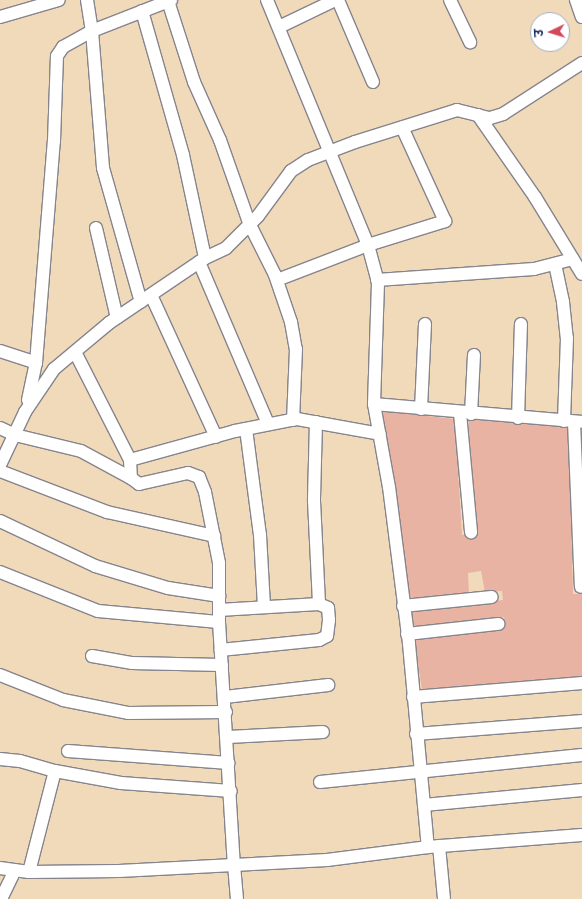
<!DOCTYPE html>
<meta charset="utf-8">
<style>
body{margin:0}
#map{position:relative;width:582px;height:899px;overflow:hidden;background:#f1daba;font-family:Caveat,"Playpen Sans Deva",sans-serif}
div>[style]{position:absolute}
[style*='--x']{left:calc(var(--x)*1px);top:calc(var(--y)*1px);width:calc(var(--w)*1px);rotate:calc(var(--a)*1deg)}
.building>*{inset:0;background:#e9b3a3}
.roads{filter:drop-shadow(1px 0 #86848c) drop-shadow(-1px 0 #86848c) drop-shadow(0 1px #86848c) drop-shadow(0 -1px #86848c)}
.minor>*{height:12px;margin:-6px;padding:0 6px;transform-origin:6px;border-radius:6px;background:#fff}
span{translate:-50% -50%;white-space:nowrap;text-align:center;line-height:1.15;-webkit-text-stroke:3px #fff;paint-order:stroke}
.north{position:absolute;left:530px;top:12px;width:40px;height:40px;box-sizing:border-box;background:#fff;border:1px solid #a4acbf;border-radius:50%;rotate:266deg;font-size:11px;font-weight:700;line-height:16px;text-align:center;color:#1b2f5e}
.north::after{content:'';display:block;margin:auto;width:14px;height:18px;background:#d1495b;clip-path:polygon(50% 0,100% 100%,50% 72%,0 100%)}
</style>
<div id="map">
<div class="building">
<div style="clip-path:polygon(381px 411px,455px 419px,462px 535px,477px 534px,468px 418px,569px 427px,573px 594px,582px 594px,582px 676px,422px 690px,414px 638px,505px 628px,504px 617px,412px 629px,409px 610px,503px 600px,502px 591px,485px 592px,481px 571px,468px 573px,469px 594px,407px 598px)"></div>
</div>
<div class="roads">
<div class="minor">
<div style="--x:87;--y:0;--w:31;--a:81"></div>
<div style="--x:92;--y:31;--w:137;--a:85.4"></div>
<div style="--x:103;--y:168;--w:139;--a:74.2"></div>
<div style="--x:267;--y:0;--w:265;--a:67.6"></div>
<div style="--x:368;--y:245;--w:39;--a:75"></div>
<div style="--x:378;--y:283;--w:121;--a:91.9"></div>
<div style="--x:374;--y:404;--w:84;--a:79.8"></div>
<div style="--x:389;--y:487;--w:158;--a:82.7"></div>
<div style="--x:409;--y:644;--w:204;--a:84.7"></div>
<div style="--x:338;--y:0;--w:89;--a:66.9"></div>
<div style="--x:450;--y:0;--w:47;--a:64.5"></div>
<div style="--x:576;--y:0;--w:18;--a:71"></div>
<div style="--x:168;--y:1;--w:85;--a:72.2"></div>
<div style="--x:194;--y:82;--w:64;--a:65.9"></div>
<div style="--x:220;--y:140;--w:90;--a:70.6"></div>
<div style="--x:250;--y:225;--w:56;--a:63.4"></div>
<div style="--x:275;--y:275;--w:50;--a:71.2"></div>
<div style="--x:291;--y:322;--w:27;--a:80"></div>
<div style="--x:296;--y:349;--w:71;--a:92.4"></div>
<div style="--x:142;--y:11;--w:150;--a:74.1"></div>
<div style="--x:183;--y:155;--w:105;--a:77.9"></div>
<div style="--x:0;--y:17;--w:61;--a:-16.1"></div>
<div style="--x:279;--y:27;--w:62;--a:-25.7"></div>
<div style="--x:478;--y:115;--w:100;--a:55.2"></div>
<div style="--x:535;--y:197;--w:90;--a:58.6"></div>
<div style="--x:96;--y:228;--w:92;--a:76.9"></div>
<div style="--x:199;--y:262;--w:176;--a:66.9"></div>
<div style="--x:555;--y:264;--w:39;--a:78"></div>
<div style="--x:563;--y:302;--w:36;--a:84"></div>
<div style="--x:567;--y:338;--w:83;--a:92.1"></div>
<div style="--x:277;--y:280;--w:97;--a:-21"></div>
<div style="--x:368;--y:245;--w:81;--a:-17.3"></div>
<div style="--x:445;--y:221;--w:103;--a:-114.6"></div>
<div style="--x:377;--y:280;--w:157;--a:-4"></div>
<div style="--x:534;--y:269;--w:40;--a:-14.4"></div>
<div style="--x:151;--y:295;--w:156;--a:65.4"></div>
<div style="--x:0;--y:351;--w:38;--a:18"></div>
<div style="--x:75;--y:352;--w:121;--a:63"></div>
<div style="--x:130;--y:460;--w:18;--a:87"></div>
<div style="--x:131;--y:478;--w:10;--a:37"></div>
<div style="--x:139;--y:484;--w:50;--a:-12.7"></div>
<div style="--x:188;--y:473;--w:12;--a:20"></div>
<div style="--x:199;--y:477;--w:16;--a:68"></div>
<div style="--x:205;--y:492;--w:72;--a:78.8"></div>
<div style="--x:219;--y:563;--w:59;--a:90"></div>
<div style="--x:219;--y:622;--w:243;--a:86.5"></div>
<div style="--x:234;--y:865;--w:93;--a:-3.1"></div>
<div style="--x:327;--y:860;--w:102;--a:-7.3"></div>
<div style="--x:428;--y:847;--w:154;--a:-4.5"></div>
<div style="--x:28;--y:400;--w:38;--a:-78"></div>
<div style="--x:36;--y:363;--w:223;--a:-85.4"></div>
<div style="--x:54;--y:141;--w:85;--a:-88"></div>
<div style="--x:57;--y:56;--w:11;--a:-56"></div>
<div style="--x:63;--y:47;--w:33;--a:-29"></div>
<div style="--x:92;--y:31;--w:85;--a:-21.4"></div>
<div style="--x:374;--y:404;--w:209;--a:4.9"></div>
<div style="--x:421;--y:409;--w:85;--a:-87.3"></div>
<div style="--x:460;--y:413;--w:120;--a:84.7"></div>
<div style="--x:471;--y:414;--w:59;--a:-87.1"></div>
<div style="--x:518;--y:418;--w:94;--a:-88.2"></div>
<div style="--x:316;--y:422;--w:79;--a:91.5"></div>
<div style="--x:314;--y:501;--w:103;--a:87.2"></div>
<div style="--x:574;--y:422;--w:165;--a:87.6"></div>
<div style="--x:0;--y:428;--w:17;--a:25"></div>
<div style="--x:15;--y:435;--w:68;--a:13.6"></div>
<div style="--x:81;--y:451;--w:57;--a:28.4"></div>
<div style="--x:246;--y:429;--w:107;--a:82.5"></div>
<div style="--x:260;--y:535;--w:72;--a:86.8"></div>
<div style="--x:130;--y:460;--w:109;--a:-15.4"></div>
<div style="--x:235;--y:431;--w:63;--a:-11"></div>
<div style="--x:297;--y:419;--w:84;--a:10.2"></div>
<div style="--x:0;--y:465;--w:59;--a:-64.7"></div>
<div style="--x:25;--y:412;--w:52;--a:-56"></div>
<div style="--x:54;--y:369;--w:72;--a:-39.9"></div>
<div style="--x:109;--y:323;--w:116;--a:-34.1"></div>
<div style="--x:205;--y:258;--w:23;--a:-25"></div>
<div style="--x:226;--y:248;--w:45;--a:-45"></div>
<div style="--x:258;--y:216;--w:56;--a:-53.7"></div>
<div style="--x:291;--y:171;--w:20;--a:-33"></div>
<div style="--x:308;--y:160;--w:50;--a:-21"></div>
<div style="--x:355;--y:142;--w:107;--a:-17.4"></div>
<div style="--x:457;--y:110;--w:34;--a:14"></div>
<div style="--x:490;--y:118;--w:14;--a:-17"></div>
<div style="--x:503;--y:114;--w:94;--a:-32.8"></div>
<div style="--x:0;--y:471;--w:115;--a:21"></div>
<div style="--x:107;--y:512;--w:110;--a:12.6"></div>
<div style="--x:0;--y:521;--w:105;--a:25.3"></div>
<div style="--x:95;--y:566;--w:76;--a:16.8"></div>
<div style="--x:168;--y:588;--w:52;--a:8.9"></div>
<div style="--x:0;--y:572;--w:105;--a:21.7"></div>
<div style="--x:98;--y:611;--w:121;--a:5.2"></div>
<div style="--x:403;--y:606;--w:89;--a:-5.8"></div>
<div style="--x:219;--y:610;--w:100;--a:-3.4"></div>
<div style="--x:319;--y:604;--w:10;--a:24"></div>
<div style="--x:328;--y:608;--w:12;--a:85"></div>
<div style="--x:329;--y:620;--w:16;--a:97"></div>
<div style="--x:327;--y:636;--w:9;--a:153"></div>
<div style="--x:319;--y:640;--w:99;--a:174.2"></div>
<div style="--x:407;--y:634;--w:92;--a:-6.3"></div>
<div style="--x:92;--y:656;--w:41;--a:9.9"></div>
<div style="--x:132;--y:663;--w:90;--a:1.3"></div>
<div style="--x:0;--y:675;--w:68;--a:21.6"></div>
<div style="--x:63;--y:700;--w:66;--a:11.3"></div>
<div style="--x:128;--y:713;--w:98;--a:-0.6"></div>
<div style="--x:225;--y:697;--w:104;--a:-6.6"></div>
<div style="--x:413;--y:697;--w:170;--a:-4.7"></div>
<div style="--x:416;--y:734;--w:167;--a:-4.5"></div>
<div style="--x:228;--y:737;--w:95;--a:-3"></div>
<div style="--x:68;--y:751;--w:161;--a:4.3"></div>
<div style="--x:0;--y:759;--w:20;--a:6"></div>
<div style="--x:20;--y:761;--w:36;--a:16"></div>
<div style="--x:55;--y:771;--w:67;--a:10.3"></div>
<div style="--x:121;--y:783;--w:110;--a:4.2"></div>
<div style="--x:320;--y:782;--w:263;--a:-5.9"></div>
<div style="--x:424;--y:805;--w:159;--a:-5.4"></div>
<div style="--x:439;--y:846;--w:53;--a:84.6"></div>
<div style="--x:0;--y:868;--w:29;--a:8"></div>
<div style="--x:29;--y:872;--w:90;--a:-0.6"></div>
<div style="--x:119;--y:871;--w:115;--a:-3"></div>
<div style="--x:234;--y:865;--w:34;--a:85"></div>
<div style="--x:29;--y:872;--w:104;--a:-75.6"></div>
<div style="--x:1;--y:899;--w:32;--a:-64"></div>
</div>
</div>
<div class="north">उ</div>
</div>
